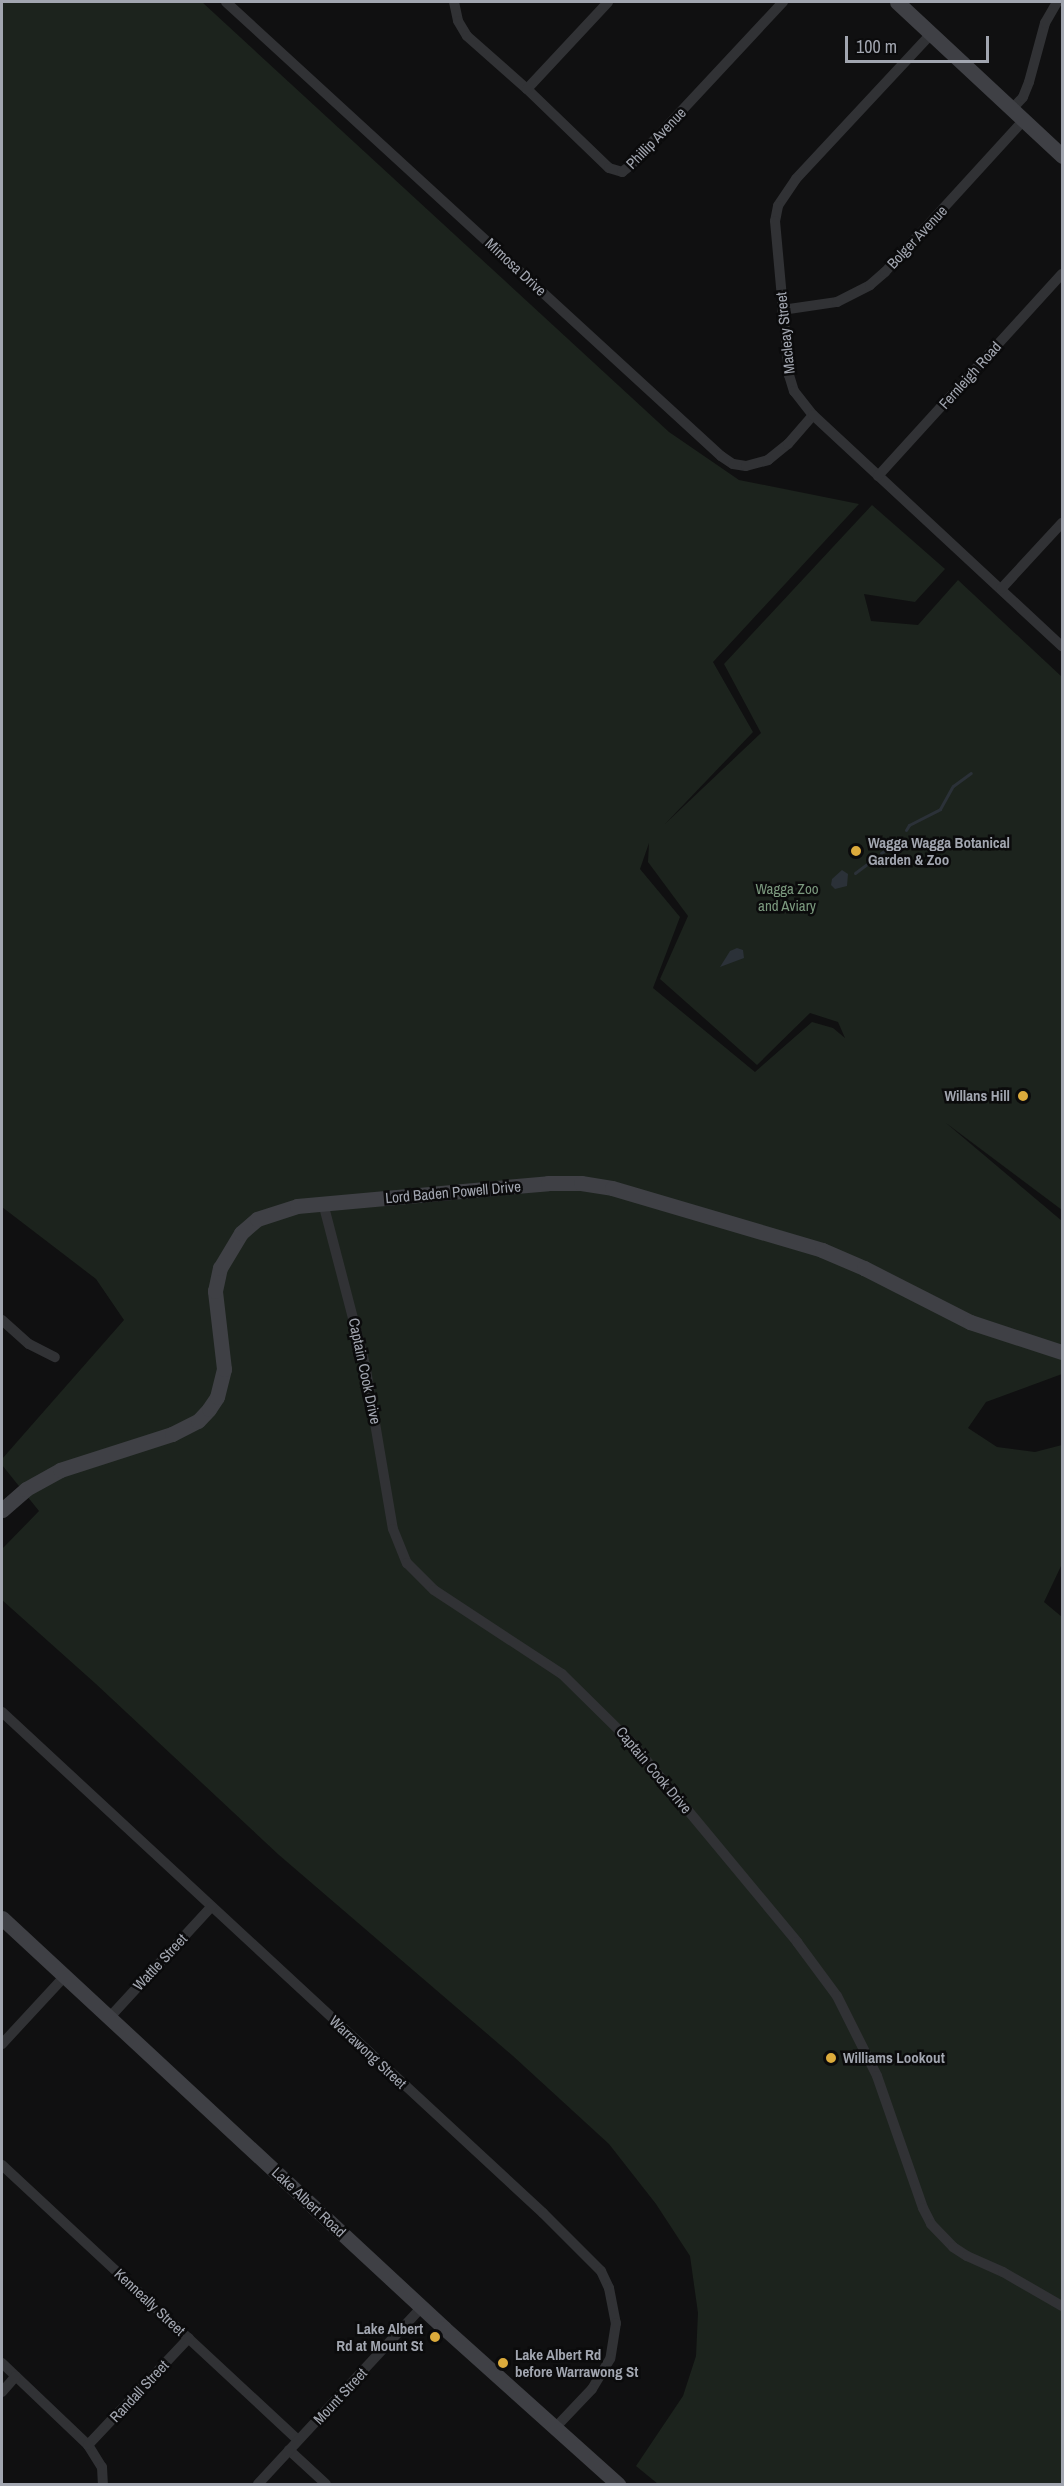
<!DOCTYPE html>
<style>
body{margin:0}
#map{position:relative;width:1064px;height:2486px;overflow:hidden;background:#101011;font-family:"Archivo Narrow",sans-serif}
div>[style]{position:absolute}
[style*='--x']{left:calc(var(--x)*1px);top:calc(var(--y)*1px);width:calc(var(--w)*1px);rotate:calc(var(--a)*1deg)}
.green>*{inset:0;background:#1c231d}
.water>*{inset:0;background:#2b3138}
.stream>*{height:3px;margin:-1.5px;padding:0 1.5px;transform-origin:1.5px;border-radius:1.5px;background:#2b3138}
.street>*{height:10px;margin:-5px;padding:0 5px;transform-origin:5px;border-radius:5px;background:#313235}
.secondary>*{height:15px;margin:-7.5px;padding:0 7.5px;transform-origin:7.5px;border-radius:7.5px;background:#3f4045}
.dots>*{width:16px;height:16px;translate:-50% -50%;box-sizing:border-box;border:3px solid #0b0b0c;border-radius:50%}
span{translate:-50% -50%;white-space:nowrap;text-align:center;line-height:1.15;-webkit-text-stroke:5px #0b0b0c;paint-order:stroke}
.street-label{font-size:15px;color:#a2a6b0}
.poi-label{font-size:15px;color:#a2a6b0;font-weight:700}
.left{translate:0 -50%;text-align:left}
.right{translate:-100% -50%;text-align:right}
.park-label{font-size:15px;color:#7b997e}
.frame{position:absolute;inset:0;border:3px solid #a2a6b0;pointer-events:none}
.scale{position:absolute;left:845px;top:36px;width:144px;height:27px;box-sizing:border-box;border:3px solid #a2a6b0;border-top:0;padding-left:8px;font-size:18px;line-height:21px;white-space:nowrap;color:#a2a6b0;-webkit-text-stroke:4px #0b0b0c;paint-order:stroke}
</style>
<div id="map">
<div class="green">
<div style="clip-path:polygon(evenodd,2px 2px,202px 2px,669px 432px,739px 480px,859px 504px,713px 662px,753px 732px,665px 824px,761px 733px,724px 664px,872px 505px,945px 569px,915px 602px,864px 594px,871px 621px,918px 625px,958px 580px,1062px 677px,1062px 1210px,946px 1123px,1062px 1221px,1062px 1374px,986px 1402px,968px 1428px,997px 1447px,1035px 1452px,1062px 1445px,1062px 1564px,1044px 1602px,1062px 1617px,1062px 2484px,658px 2484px,636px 2466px,683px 2396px,696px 2356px,698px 2313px,690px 2256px,656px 2204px,609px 2144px,513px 2056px,279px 1855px,96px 1684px,2px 1600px,2px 1549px,39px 1511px,2px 1465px,2px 1459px,124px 1320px,96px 1279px,2px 1207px,2px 2px,649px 843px,648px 862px,688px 916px,660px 979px,757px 1065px,810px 1013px,838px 1022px,845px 1038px,833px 1028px,812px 1022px,755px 1072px,653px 988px,680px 917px,640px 869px,649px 843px)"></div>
</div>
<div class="water">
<div style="clip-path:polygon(842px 870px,848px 874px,847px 886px,835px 889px,831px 885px,832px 879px)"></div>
<div style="clip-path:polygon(737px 948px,743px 950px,744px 958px,720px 967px,730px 951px)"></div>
</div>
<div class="stream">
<div style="--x:906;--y:830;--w:6;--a:-59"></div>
<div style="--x:909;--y:825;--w:35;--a:-27"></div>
<div style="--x:940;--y:809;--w:26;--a:-61"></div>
<div style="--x:953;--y:786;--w:22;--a:-36"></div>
<div style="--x:881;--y:853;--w:17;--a:-31"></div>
<div style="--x:855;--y:873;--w:26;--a:-37"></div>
</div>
<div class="street">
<div style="--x:226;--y:2;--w:672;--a:42.53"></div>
<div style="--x:721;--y:456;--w:14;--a:34"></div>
<div style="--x:733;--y:464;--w:13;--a:9"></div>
<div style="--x:746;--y:466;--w:23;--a:-15"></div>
<div style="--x:768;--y:460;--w:26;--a:-39"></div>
<div style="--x:788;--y:444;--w:38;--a:-49"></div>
<div style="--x:454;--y:2;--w:19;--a:78"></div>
<div style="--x:458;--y:21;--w:17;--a:59"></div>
<div style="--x:467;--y:36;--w:80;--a:41.5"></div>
<div style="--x:527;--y:89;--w:114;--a:43.9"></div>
<div style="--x:609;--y:168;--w:14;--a:17"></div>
<div style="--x:622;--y:172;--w:11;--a:-38"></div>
<div style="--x:631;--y:165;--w:223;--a:-47"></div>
<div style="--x:931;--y:34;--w:198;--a:133"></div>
<div style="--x:796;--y:179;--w:32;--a:124"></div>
<div style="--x:778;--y:206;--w:15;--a:101"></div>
<div style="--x:775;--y:221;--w:155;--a:84.8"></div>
<div style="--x:789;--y:375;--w:17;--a:73"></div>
<div style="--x:794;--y:391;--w:31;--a:52"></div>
<div style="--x:813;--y:415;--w:340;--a:42.9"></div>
<div style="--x:527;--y:89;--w:119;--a:-47"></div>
<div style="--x:1012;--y:109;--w:16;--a:-47"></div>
<div style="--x:1023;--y:97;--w:16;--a:-68"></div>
<div style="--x:1029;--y:82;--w:61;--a:-74.8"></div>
<div style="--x:1045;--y:23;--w:24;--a:-60"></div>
<div style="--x:782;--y:310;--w:56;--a:-8.3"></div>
<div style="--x:837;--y:302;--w:37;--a:-27"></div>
<div style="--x:870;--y:285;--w:20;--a:-41"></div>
<div style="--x:885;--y:272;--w:206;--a:-47.6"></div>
<div style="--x:878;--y:476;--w:273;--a:-47.7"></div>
<div style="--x:1001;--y:589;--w:90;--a:-47.3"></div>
<div style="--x:323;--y:1203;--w:166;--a:75.4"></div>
<div style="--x:365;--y:1364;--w:167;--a:80.4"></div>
<div style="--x:393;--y:1529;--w:37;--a:68"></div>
<div style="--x:407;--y:1563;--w:38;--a:45"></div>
<div style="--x:434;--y:1590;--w:153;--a:33.3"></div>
<div style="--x:562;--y:1674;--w:98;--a:44.6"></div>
<div style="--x:632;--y:1743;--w:259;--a:50.3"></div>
<div style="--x:797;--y:1942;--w:67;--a:53.5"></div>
<div style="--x:837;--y:1996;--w:89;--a:63.4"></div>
<div style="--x:877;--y:2076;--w:140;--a:70.8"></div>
<div style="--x:923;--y:2208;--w:18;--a:63"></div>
<div style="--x:931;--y:2224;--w:32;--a:46"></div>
<div style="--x:953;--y:2247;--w:17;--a:33"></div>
<div style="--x:967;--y:2256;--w:39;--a:24"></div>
<div style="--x:1003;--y:2272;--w:68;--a:30"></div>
<div style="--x:2;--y:1320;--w:36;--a:42"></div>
<div style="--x:29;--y:1344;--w:29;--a:27"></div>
<div style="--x:2;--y:1712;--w:737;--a:42.8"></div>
<div style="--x:543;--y:2213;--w:82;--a:45"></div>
<div style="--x:601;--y:2271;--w:19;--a:65"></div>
<div style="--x:609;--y:2288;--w:36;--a:79"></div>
<div style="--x:616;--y:2323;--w:36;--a:99"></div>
<div style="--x:610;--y:2359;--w:35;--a:121"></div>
<div style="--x:592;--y:2389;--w:54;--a:133.5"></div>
<div style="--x:109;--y:2018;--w:151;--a:-47.4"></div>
<div style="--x:2;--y:2044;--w:93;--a:-47.2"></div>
<div style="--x:2;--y:2165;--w:404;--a:42.9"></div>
<div style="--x:2;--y:2363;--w:119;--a:43.6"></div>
<div style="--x:88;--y:2445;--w:26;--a:58"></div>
<div style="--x:102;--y:2467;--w:17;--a:87"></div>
<div style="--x:2;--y:2392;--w:21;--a:-49"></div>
<div style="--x:88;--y:2445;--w:147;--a:-46.7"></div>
<div style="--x:289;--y:2450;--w:50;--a:42.6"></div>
<div style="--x:258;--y:2484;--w:241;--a:-47.2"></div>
</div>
<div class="secondary">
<div style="--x:897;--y:2;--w:226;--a:43"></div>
<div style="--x:2;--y:1510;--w:32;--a:-41"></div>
<div style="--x:26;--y:1489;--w:39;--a:-29"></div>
<div style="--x:60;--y:1470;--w:118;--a:-17.8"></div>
<div style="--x:172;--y:1434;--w:29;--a:-27"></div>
<div style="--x:198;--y:1421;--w:16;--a:-47"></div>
<div style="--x:209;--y:1409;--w:14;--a:-56"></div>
<div style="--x:217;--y:1397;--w:29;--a:-76"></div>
<div style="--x:224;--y:1369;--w:79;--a:-96.6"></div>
<div style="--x:215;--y:1291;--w:24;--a:-78"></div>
<div style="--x:220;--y:1268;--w:41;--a:-59"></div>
<div style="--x:241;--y:1233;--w:21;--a:-41"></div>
<div style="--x:257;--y:1219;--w:42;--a:-18"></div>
<div style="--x:297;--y:1206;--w:252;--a:-5.2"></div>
<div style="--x:548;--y:1183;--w:33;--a:0"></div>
<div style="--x:581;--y:1183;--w:31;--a:9"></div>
<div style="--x:612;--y:1188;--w:219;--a:16.4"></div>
<div style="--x:822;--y:1250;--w:46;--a:23.2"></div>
<div style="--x:864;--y:1268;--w:119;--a:27"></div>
<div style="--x:970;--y:1322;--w:97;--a:18.1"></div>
<div style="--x:2;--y:1918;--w:603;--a:42.85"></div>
<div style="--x:444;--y:2328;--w:234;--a:41.9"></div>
</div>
<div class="dots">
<div style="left:856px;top:851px;background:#dcab3c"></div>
<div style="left:1023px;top:1096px;background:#dcab3c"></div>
<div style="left:831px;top:2058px;background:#dcab3c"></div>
<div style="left:435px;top:2337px;background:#dcab3c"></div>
<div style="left:503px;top:2363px;background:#dcab3c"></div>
</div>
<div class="street-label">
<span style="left:656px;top:138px;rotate:-46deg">Phillip Avenue</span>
<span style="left:917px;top:237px;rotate:-47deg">Bolger Avenue</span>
<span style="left:516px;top:267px;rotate:43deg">Mimosa Drive</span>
<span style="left:785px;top:333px;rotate:-96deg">Macleay Street</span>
<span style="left:970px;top:375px;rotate:-48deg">Fernleigh Road</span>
<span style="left:453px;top:1192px;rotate:-5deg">Lord Baden Powell Drive</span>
<span style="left:365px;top:1371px;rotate:78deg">Captain Cook Drive</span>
<span style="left:654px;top:1770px;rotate:50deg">Captain Cook Drive</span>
<span style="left:160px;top:1962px;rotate:-47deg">Wattle Street</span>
<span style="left:368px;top:2052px;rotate:43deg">Warrawong Street</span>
<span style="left:309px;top:2202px;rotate:43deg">Lake Albert Road</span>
<span style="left:150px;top:2302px;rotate:43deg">Kenneally Street</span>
<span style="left:139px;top:2391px;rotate:-47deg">Randall Street</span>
<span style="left:340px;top:2396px;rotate:-47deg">Mount Street</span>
</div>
<div class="poi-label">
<span class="left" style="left:868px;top:851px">Wagga Wagga Botanical<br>Garden &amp; Zoo</span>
<span class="right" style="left:1010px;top:1096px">Willans Hill</span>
<span class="left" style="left:843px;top:2058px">Williams Lookout</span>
<span class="right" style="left:423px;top:2337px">Lake Albert<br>Rd at Mount St</span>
<span class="left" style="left:515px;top:2363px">Lake Albert Rd<br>before Warrawong St</span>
</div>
<div class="park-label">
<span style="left:787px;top:897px">Wagga Zoo<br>and Aviary</span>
</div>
<div class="frame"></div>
<div class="scale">100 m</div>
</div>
